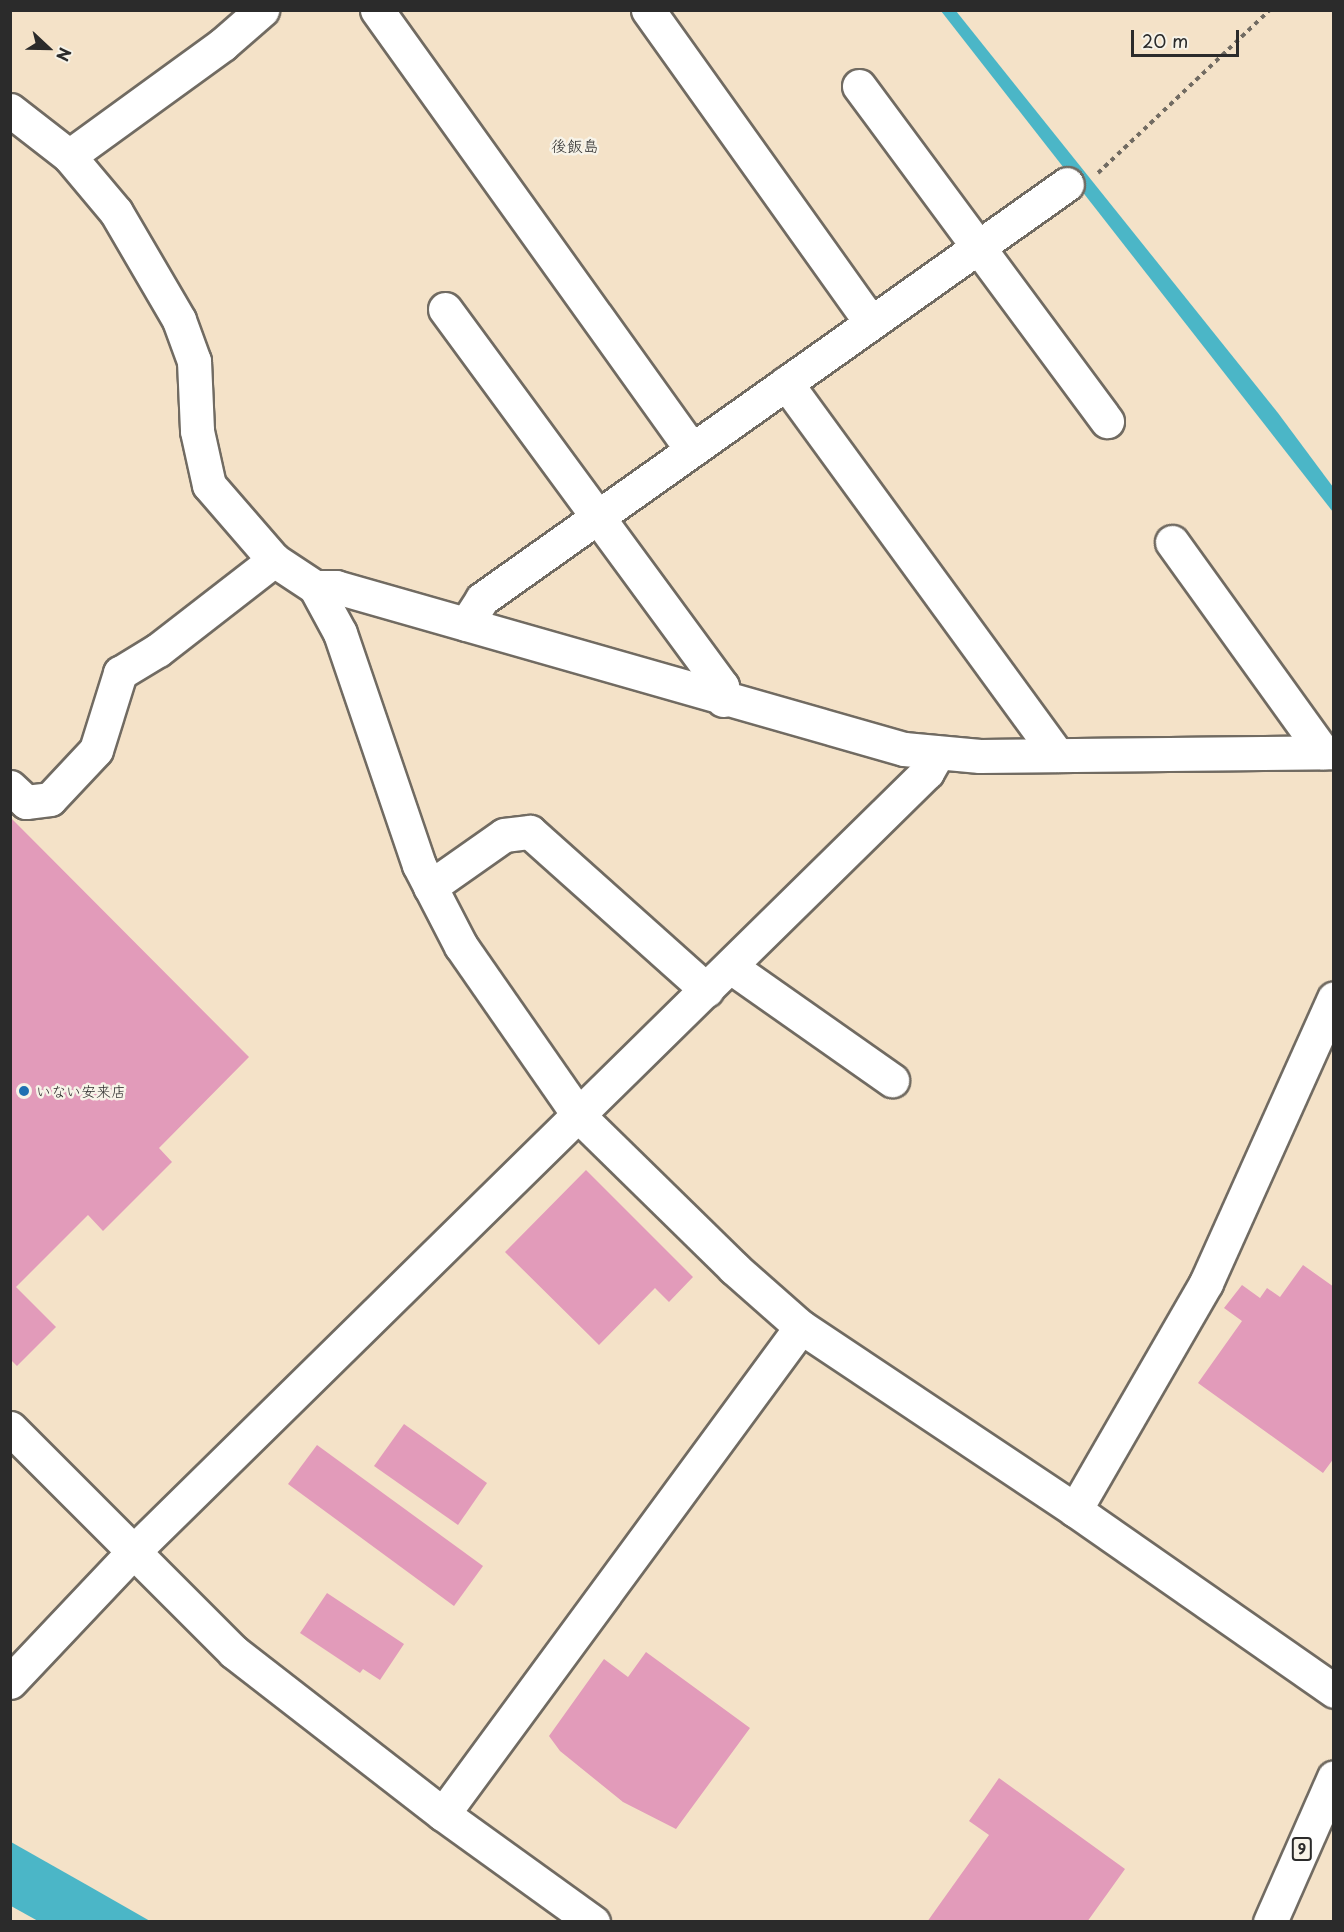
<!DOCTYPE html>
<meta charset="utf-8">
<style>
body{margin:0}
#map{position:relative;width:1344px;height:1932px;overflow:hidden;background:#f4e2c8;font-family:"Playpen Sans","Klee One",sans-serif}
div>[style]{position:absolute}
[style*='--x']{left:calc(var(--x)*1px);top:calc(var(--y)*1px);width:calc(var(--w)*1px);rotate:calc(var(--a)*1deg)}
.water>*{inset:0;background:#4bb6c7}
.building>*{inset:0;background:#e29bba}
.path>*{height:4px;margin-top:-2px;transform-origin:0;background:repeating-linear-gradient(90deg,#716b62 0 4.5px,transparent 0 9px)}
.roads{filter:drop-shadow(2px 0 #716b62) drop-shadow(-2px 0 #716b62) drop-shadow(0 2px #716b62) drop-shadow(0 -2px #716b62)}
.minor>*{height:33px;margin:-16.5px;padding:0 16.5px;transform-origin:16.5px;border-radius:16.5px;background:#fff}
.highway>*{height:33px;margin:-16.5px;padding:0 16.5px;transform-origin:16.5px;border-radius:16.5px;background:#fff}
.dots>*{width:16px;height:16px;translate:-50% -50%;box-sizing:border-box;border:3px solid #f7f3e8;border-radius:50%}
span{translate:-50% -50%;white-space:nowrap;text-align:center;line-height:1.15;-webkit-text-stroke:5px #f7f3e8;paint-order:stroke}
.shield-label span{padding:2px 4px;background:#f7f3e8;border:2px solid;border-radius:4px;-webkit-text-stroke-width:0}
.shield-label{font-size:14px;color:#2b2b2b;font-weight:700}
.poi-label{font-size:15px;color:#2b2b2b}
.left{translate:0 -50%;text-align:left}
.neighbourhood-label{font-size:16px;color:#2b2b2b}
.frame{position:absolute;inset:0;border:12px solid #2b2b2b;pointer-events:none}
.north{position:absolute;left:18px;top:18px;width:60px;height:60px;-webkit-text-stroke:4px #f7f3e8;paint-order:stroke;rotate:112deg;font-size:16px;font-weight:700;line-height:24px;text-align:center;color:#2b2b2b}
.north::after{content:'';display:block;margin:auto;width:21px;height:27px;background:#2b2b2b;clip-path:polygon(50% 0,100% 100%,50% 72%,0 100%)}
.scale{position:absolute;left:1131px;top:30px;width:108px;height:27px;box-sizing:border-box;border:3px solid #2b2b2b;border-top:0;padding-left:8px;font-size:18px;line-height:21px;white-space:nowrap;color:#2b2b2b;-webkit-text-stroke:4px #f7f3e8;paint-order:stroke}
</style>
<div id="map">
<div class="water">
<div style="clip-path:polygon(941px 11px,956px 11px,1278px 413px,1333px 487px,1333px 512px)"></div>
<div style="clip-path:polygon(11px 1842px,87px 1885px,150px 1921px,38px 1921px,11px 1906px)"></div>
</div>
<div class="building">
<div style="clip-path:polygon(10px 817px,249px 1057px,159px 1148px,172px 1162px,103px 1231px,88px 1215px,16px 1287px,56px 1327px,17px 1366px,10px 1359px)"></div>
<div style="clip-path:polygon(586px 1170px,693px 1277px,669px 1302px,655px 1288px,599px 1345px,505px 1252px)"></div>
<div style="clip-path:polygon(1303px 1265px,1334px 1287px,1334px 1458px,1323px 1473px,1198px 1383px,1242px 1321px,1224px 1308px,1242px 1285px,1260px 1298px,1267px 1288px,1280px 1297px)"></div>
<div style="clip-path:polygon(404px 1424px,487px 1483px,458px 1525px,374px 1466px)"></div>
<div style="clip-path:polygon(317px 1445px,483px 1566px,454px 1606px,288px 1484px)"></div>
<div style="clip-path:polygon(327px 1593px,404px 1644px,380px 1680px,363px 1669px,360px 1673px,300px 1633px)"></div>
<div style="clip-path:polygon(646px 1652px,750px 1728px,676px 1829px,623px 1802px,560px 1751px,549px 1736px,604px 1659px,628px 1677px)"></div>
<div style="clip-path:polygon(999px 1778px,1125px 1869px,1087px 1922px,927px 1922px,989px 1835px,969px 1821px)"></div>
</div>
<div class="path">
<div style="--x:1098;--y:173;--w:237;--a:-43.5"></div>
</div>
<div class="roads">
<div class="minor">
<div style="--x:377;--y:10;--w:541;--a:54.4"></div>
<div style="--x:648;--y:10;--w:384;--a:54.5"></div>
<div style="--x:859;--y:86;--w:417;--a:53.5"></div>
<div style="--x:10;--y:110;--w:75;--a:37.9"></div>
<div style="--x:69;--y:156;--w:73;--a:50"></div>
<div style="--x:116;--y:212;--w:125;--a:59.7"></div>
<div style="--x:179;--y:320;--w:44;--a:69.9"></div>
<div style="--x:194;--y:361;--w:70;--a:87.5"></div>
<div style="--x:197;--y:431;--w:55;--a:77.5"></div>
<div style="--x:209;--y:485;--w:99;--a:49.1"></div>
<div style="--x:274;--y:560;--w:49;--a:33.4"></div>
<div style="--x:315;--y:587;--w:52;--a:61.5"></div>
<div style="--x:340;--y:633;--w:245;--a:71.2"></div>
<div style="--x:419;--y:865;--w:91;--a:62.6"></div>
<div style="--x:461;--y:946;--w:207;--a:55.2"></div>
<div style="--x:579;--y:1116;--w:217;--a:44.4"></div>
<div style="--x:734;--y:1268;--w:89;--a:41.4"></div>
<div style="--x:801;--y:1327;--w:329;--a:33.7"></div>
<div style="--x:1075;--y:1510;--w:316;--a:34.9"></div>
<div style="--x:69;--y:156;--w:190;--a:-36"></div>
<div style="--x:223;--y:44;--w:52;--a:-41.1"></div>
<div style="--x:445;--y:309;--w:468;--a:53.7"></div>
<div style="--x:722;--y:686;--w:14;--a:86"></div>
<div style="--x:786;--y:383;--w:460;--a:53.9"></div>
<div style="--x:1172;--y:542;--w:259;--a:54.3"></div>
<div style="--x:315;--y:587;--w:21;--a:0"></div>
<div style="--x:336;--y:587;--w:591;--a:15.92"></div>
<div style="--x:904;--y:749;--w:76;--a:5.3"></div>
<div style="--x:980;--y:756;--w:354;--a:-0.6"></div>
<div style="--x:466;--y:624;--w:30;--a:-57"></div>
<div style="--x:482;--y:599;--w:717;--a:-35.35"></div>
<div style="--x:10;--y:787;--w:22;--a:43"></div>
<div style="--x:26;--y:802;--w:24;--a:-7"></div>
<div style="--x:50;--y:799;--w:67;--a:-46.8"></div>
<div style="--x:96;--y:750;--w:81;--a:-72.7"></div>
<div style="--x:120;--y:673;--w:44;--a:-31.2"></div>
<div style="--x:158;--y:650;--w:147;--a:-37.8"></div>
<div style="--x:430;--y:887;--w:90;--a:-35.1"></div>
<div style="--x:504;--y:835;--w:26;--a:-7"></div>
<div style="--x:530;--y:832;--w:237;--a:41.8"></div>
<div style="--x:731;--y:967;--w:197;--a:35.1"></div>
<div style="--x:10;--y:1428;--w:317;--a:45"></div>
<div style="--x:234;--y:1652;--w:264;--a:37.8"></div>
<div style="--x:443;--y:1814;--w:185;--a:35.8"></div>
<div style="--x:1075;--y:1510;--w:262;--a:-60"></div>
<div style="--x:1206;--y:1283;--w:312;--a:-65.8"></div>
<div style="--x:10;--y:1682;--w:180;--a:-46.6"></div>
<div style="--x:134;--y:1551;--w:1112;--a:-44.49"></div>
<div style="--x:927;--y:772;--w:22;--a:-60"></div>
<div style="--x:443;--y:1814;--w:604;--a:-53.68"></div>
</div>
<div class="highway">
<div style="--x:1270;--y:1922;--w:158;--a:-66.2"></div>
</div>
</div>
<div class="dots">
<div style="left:24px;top:1091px;background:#1f6fb2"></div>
</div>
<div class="shield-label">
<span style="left:1302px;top:1849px">9</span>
</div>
<div class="poi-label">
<span class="left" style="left:36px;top:1091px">いない安来店</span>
</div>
<div class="neighbourhood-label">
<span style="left:575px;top:145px">後飯島</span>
</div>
<div class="frame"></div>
<div class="north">N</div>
<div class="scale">20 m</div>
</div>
